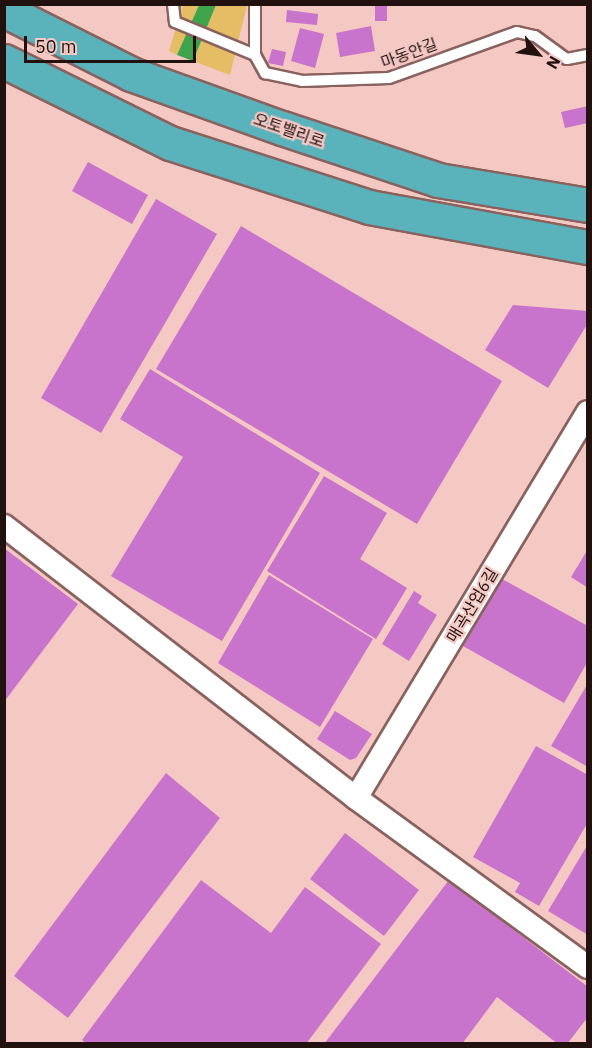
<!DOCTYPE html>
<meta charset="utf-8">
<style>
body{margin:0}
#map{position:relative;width:592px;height:1048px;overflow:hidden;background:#f4c8c3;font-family:"IBM Plex Sans","Noto Sans KR",sans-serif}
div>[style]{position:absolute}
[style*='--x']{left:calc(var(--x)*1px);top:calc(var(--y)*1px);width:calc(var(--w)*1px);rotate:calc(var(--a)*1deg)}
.green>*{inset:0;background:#e4bd64}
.water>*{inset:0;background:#3fa34c}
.building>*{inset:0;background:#c974cc}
.roads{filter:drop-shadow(2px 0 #89625e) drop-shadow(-2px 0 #89625e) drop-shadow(0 2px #89625e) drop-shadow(0 -2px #89625e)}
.service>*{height:10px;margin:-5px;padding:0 5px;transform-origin:5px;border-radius:5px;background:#fff}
.minor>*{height:22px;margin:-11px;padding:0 11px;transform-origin:11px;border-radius:11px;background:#fff}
.trunk>*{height:33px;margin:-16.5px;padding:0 16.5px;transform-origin:16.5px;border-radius:16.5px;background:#5ab2bb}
span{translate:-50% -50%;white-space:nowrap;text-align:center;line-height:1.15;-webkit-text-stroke:4.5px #f4c8c3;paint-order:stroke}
.street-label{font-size:16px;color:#211210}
.frame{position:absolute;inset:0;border:6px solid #211210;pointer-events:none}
.north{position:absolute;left:508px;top:24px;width:60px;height:60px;-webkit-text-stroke:4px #f4c8c3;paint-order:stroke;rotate:119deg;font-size:16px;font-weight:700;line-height:24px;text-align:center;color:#211210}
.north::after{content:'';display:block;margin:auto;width:21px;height:27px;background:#211210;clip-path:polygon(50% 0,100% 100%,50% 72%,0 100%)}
.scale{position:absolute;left:24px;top:36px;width:172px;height:27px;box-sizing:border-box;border:3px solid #211210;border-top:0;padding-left:8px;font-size:18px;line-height:21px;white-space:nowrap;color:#211210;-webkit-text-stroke:4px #f4c8c3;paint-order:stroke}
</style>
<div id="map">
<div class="green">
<div style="clip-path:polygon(183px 5px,199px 5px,177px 55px,169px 51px)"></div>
<div style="clip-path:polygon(216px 5px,247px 5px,230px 75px,193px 61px)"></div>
</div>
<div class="water">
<div style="clip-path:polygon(199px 5px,216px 5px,193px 61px,177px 55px)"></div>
</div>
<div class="building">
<div style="clip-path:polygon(375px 5px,387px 5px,387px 21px,375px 21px)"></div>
<div style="clip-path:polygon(287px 10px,318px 14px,317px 25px,286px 22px)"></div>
<div style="clip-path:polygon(371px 26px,375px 51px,340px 57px,336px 33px)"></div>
<div style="clip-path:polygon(300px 28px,324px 34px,315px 68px,291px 61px)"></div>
<div style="clip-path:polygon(272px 49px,286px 52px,283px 66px,268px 63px)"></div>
<div style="clip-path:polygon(588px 106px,588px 123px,565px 128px,561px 112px)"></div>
<div style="clip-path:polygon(88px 162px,148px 195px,132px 224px,72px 191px)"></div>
<div style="clip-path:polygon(156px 199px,217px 234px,101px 433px,41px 398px)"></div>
<div style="clip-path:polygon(241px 226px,502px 381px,417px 524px,156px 369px)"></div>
<div style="clip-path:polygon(513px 305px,588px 311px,588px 323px,548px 388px,485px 350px)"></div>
<div style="clip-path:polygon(150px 369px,320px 473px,222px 641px,111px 576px,183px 457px,120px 419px)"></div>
<div style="clip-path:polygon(324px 476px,387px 513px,360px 559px,407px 588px,376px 639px,267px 571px)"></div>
<div style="clip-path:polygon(4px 548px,78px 604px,4px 702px)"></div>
<div style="clip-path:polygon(588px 549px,588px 588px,571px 577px)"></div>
<div style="clip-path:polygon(269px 575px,373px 639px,320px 727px,218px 663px)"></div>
<div style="clip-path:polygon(502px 579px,588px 626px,588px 661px,564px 703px,463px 646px)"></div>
<div style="clip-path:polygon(414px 591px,422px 596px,418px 603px,437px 615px,409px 661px,382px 644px)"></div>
<div style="clip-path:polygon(588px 683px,588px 767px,551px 746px)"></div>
<div style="clip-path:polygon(335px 711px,372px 734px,356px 758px,350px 760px,317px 739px)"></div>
<div style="clip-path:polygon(536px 746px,588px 775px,588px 822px,539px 906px,515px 892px,520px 883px,473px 857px)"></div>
<div style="clip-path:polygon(166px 773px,220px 818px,68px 1018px,14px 976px)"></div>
<div style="clip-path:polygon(345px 833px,419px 890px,384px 936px,310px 879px)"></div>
<div style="clip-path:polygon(588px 844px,588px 935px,548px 911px)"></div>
<div style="clip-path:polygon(201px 880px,271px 933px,305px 887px,381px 944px,306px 1044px,87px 1044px,82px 1040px)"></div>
<div style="clip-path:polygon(449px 880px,588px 987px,588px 1017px,567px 1044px,558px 1044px,497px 997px,462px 1044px,324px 1044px)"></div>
</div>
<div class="roads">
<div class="service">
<div style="--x:173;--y:4;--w:18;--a:84"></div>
<div style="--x:175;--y:22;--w:87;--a:22.4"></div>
<div style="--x:255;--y:4;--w:51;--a:90"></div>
<div style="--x:255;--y:55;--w:21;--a:61"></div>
<div style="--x:265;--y:73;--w:38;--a:12"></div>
<div style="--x:302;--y:81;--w:87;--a:-2"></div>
<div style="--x:389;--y:78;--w:136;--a:-19.8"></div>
<div style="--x:517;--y:32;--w:18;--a:13"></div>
<div style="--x:535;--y:36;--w:39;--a:36"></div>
<div style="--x:567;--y:59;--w:21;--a:-11"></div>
</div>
<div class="minor">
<div style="--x:4;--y:526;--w:445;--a:37.7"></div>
<div style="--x:356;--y:798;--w:287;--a:36.1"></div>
<div style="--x:356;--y:798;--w:450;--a:-59"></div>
</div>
<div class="trunk">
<div style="--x:4;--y:10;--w:142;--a:26.7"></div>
<div style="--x:131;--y:74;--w:160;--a:19.7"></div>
<div style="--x:282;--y:128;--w:164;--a:18.4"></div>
<div style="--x:438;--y:180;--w:152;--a:9.5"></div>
<div style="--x:4;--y:61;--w:185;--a:26.3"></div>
<div style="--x:170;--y:143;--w:209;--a:17.8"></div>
<div style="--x:369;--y:207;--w:223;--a:10.4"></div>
</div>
</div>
<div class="street-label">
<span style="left:409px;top:53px;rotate:-20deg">마동안길</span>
<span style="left:289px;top:130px;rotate:19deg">오토밸리로</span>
<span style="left:472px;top:605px;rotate:-59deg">매곡산업6길</span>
</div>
<div class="frame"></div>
<div class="north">N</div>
<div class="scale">50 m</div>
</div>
